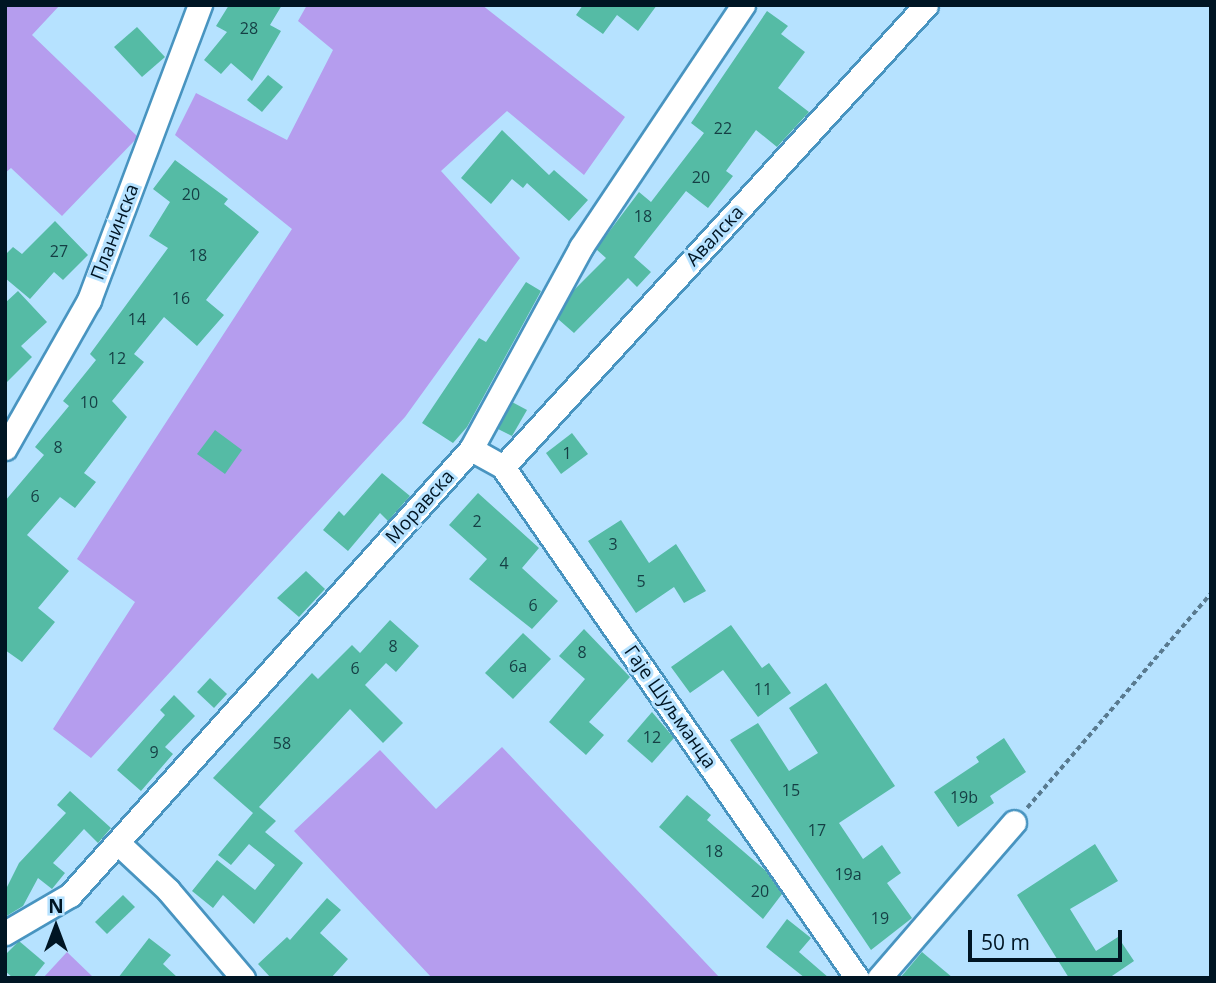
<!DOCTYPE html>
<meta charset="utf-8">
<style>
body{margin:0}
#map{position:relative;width:1216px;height:983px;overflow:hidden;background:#b6e2ff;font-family:"Open Sans",sans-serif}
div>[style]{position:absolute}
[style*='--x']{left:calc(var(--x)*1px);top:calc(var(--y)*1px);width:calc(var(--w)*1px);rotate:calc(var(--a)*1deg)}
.green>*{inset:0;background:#b59dee}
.building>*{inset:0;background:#55bba5}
.path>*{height:3.5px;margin-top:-1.75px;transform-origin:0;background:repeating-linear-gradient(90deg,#597a8f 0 5px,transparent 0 8.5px)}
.roads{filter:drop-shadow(2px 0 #4894c0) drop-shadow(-2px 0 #4894c0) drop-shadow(0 2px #4894c0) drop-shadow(0 -2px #4894c0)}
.minor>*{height:23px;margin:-11.5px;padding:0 11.5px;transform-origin:11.5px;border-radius:11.5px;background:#fff}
span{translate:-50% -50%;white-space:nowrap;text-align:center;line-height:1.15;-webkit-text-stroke:6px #b6e2ff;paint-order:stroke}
.number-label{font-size:16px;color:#153e44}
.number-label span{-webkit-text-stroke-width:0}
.street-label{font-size:19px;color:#001523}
.frame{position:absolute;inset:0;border:7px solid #001523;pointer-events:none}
.north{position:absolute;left:21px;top:892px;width:70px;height:70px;-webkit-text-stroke:5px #b6e2ff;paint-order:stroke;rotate:0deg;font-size:19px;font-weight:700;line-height:28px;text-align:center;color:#001523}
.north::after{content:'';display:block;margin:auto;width:24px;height:32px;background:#001523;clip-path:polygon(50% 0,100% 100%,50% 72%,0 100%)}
.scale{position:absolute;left:968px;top:930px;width:154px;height:32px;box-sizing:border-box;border:4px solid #001523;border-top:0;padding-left:9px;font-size:21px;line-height:24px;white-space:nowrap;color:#001523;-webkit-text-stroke:5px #b6e2ff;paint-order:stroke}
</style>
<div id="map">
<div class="green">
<div style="clip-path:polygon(5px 5px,60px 5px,32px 35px,138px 137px,62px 216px,11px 168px,5px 173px)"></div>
<div style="clip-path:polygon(307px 5px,482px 5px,625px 117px,584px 175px,507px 111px,441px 171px,520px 258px,405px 417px,91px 758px,53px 729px,135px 602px,77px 559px,292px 229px,175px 135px,196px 93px,287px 140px,333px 50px,298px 21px)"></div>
<div style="clip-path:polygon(502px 747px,720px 978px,432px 978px,294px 831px,380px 750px,436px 809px)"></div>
<div style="clip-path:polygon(67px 952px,94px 978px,43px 978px)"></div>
</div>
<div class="building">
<div style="clip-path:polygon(229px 5px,282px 5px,270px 25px,281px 31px,252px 81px,231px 63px,221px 74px,204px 60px,227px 32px,216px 26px)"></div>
<div style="clip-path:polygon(583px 5px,657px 5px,638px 31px,617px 15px,603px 34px,576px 15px)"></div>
<div style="clip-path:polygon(767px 11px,788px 26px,781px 34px,805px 52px,778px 88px,809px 112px,777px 147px,756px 130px,726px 171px,733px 176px,708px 208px,686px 191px,634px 257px,651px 272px,637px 287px,628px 278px,574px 333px,558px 319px,573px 291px,606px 258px,596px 249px,639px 192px,651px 202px,704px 133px,691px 123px)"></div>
<div style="clip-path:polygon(137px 27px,165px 57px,142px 77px,114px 47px)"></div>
<div style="clip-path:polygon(268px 75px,283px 87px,262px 112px,247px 100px)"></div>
<div style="clip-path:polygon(502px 130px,549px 175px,554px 170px,588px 200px,569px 221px,527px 183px,523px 188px,512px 179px,491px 204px,461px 178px)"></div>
<div style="clip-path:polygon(175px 160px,228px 199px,224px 204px,259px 232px,206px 300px,224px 315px,197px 346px,164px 317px,134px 354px,144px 362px,112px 401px,127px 417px,84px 473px,96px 482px,75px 508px,60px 497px,27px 535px,69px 571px,38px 608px,55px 622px,22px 662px,5px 650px,5px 501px,44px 455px,35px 447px,69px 406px,63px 401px,96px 360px,90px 354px,168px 248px,149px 236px,170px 202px,153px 189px)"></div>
<div style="clip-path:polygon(55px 221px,88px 255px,63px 280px,54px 272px,30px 299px,5px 278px,5px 255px,13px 247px,22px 254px)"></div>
<div style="clip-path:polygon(526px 282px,541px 291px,467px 427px,453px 443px,422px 423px,479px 338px,486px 342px)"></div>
<div style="clip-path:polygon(18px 291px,47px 322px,21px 346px,32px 357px,5px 384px,5px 303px)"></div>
<div style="clip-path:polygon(512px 402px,527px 410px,512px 436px,498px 429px)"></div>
<div style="clip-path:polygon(215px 430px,242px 450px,225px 474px,197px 454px)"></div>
<div style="clip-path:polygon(572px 433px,588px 454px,561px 474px,546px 453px)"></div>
<div style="clip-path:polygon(382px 473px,410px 496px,388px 521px,380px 513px,348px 551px,323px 530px,339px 511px,344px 516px)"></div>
<div style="clip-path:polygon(478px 493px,539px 548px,522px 568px,558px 601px,532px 629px,469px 579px,487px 559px,449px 525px)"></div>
<div style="clip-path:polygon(621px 520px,649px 563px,676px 544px,706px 591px,684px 603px,674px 587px,636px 613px,588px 541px)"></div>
<div style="clip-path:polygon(306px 571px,325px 589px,299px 617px,277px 598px)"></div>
<div style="clip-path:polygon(390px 620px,419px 646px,396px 672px,386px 663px,365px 685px,403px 723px,383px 743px,350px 709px,259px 807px,276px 821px,265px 832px,303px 863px,254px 924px,223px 895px,213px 908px,192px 891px,217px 860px,255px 890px,275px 865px,249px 844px,231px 865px,218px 855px,253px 813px,213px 778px,312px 673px,318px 679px,352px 645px,360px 653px)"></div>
<div style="clip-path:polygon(731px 625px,762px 668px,769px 663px,791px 693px,758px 717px,723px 670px,690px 693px,671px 667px)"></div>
<div style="clip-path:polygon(584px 629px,630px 677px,589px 722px,604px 735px,586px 755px,549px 722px,585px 679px,559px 656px)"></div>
<div style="clip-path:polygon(523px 633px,551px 659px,513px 699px,485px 673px)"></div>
<div style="clip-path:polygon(210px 678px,227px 694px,214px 708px,197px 692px)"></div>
<div style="clip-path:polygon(826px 683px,895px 786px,839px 823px,863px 859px,882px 845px,901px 873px,887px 883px,912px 918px,871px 950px,730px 740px,758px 723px,789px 771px,818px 753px,789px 708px)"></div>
<div style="clip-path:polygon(174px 695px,195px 716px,165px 747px,173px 754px,141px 791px,117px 770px,165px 715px,160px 710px)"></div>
<div style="clip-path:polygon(652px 712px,674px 738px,652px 763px,627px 741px)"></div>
<div style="clip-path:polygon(1004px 738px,1026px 772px,990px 796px,994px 803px,958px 827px,934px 792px,979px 762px,976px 757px)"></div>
<div style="clip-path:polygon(70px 791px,111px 828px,98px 843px,84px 829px,53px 863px,65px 873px,52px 889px,38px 878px,23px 906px,5px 917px,5px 891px,19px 863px,66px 813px,57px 805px)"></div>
<div style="clip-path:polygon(687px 795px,711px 815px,707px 820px,765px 870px,782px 894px,763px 919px,659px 827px)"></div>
<div style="clip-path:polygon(1095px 844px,1118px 881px,1070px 909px,1096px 951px,1118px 937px,1134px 961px,1109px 978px,1069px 978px,1017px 895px)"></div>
<div style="clip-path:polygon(123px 895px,135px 907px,107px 934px,95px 922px)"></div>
<div style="clip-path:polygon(327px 898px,341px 910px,320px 933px,348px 959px,331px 978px,271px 978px,258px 964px,287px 937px,290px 940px)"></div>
<div style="clip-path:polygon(787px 919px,811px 938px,799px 952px,829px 978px,805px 978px,766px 947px)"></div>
<div style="clip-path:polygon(149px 938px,171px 955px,163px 964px,178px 978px,118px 978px)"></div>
<div style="clip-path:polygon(19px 941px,45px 963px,33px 978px,13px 978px,5px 971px,5px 955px)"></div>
<div style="clip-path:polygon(922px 952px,953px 978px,900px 978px)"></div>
</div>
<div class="path">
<div style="--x:1027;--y:808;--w:283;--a:-49.4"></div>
</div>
<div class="roads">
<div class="minor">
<div style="--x:5;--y:448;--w:170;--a:-60.4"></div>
<div style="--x:89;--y:300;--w:315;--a:-69.4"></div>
<div style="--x:471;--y:449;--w:37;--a:29"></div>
<div style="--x:503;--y:467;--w:622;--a:55.29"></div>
<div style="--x:503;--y:467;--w:626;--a:-47.52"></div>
<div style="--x:118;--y:843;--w:69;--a:43.2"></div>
<div style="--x:168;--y:890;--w:116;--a:49.6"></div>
<div style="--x:5;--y:933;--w:75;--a:-30.3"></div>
<div style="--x:70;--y:895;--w:600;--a:-48.04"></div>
<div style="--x:471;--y:449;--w:230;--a:-61.4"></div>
<div style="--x:581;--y:247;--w:291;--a:-56.2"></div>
<div style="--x:879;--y:978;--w:206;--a:-49.1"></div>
</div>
</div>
<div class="number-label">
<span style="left:249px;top:28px">28</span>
<span style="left:723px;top:128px">22</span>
<span style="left:701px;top:177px">20</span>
<span style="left:191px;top:194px">20</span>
<span style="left:643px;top:216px">18</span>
<span style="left:59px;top:251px">27</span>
<span style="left:198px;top:255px">18</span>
<span style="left:181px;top:298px">16</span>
<span style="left:137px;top:319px">14</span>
<span style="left:117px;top:358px">12</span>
<span style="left:89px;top:402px">10</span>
<span style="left:58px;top:447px">8</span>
<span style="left:567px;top:453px">1</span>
<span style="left:35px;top:496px">6</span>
<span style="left:477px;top:521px">2</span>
<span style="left:613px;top:544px">3</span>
<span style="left:504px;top:563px">4</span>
<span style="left:641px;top:581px">5</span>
<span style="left:533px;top:605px">6</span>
<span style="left:393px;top:646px">8</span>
<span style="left:582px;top:652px">8</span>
<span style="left:518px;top:666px">6a</span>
<span style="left:355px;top:668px">6</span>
<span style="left:763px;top:689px">11</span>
<span style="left:652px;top:737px">12</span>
<span style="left:282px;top:743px">58</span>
<span style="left:154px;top:752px">9</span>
<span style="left:791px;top:790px">15</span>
<span style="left:964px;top:797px">19b</span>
<span style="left:817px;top:830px">17</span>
<span style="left:714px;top:851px">18</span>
<span style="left:848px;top:874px">19a</span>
<span style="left:760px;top:891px">20</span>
<span style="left:880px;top:918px">19</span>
</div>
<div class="street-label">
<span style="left:115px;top:232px;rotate:-69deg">Планинска</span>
<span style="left:715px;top:236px;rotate:-47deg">Авалска</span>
<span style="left:420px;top:507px;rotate:-48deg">Моравска</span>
<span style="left:670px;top:707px;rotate:55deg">Гаје Шуљманца</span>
</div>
<div class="frame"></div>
<div class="north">N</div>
<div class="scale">50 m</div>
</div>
